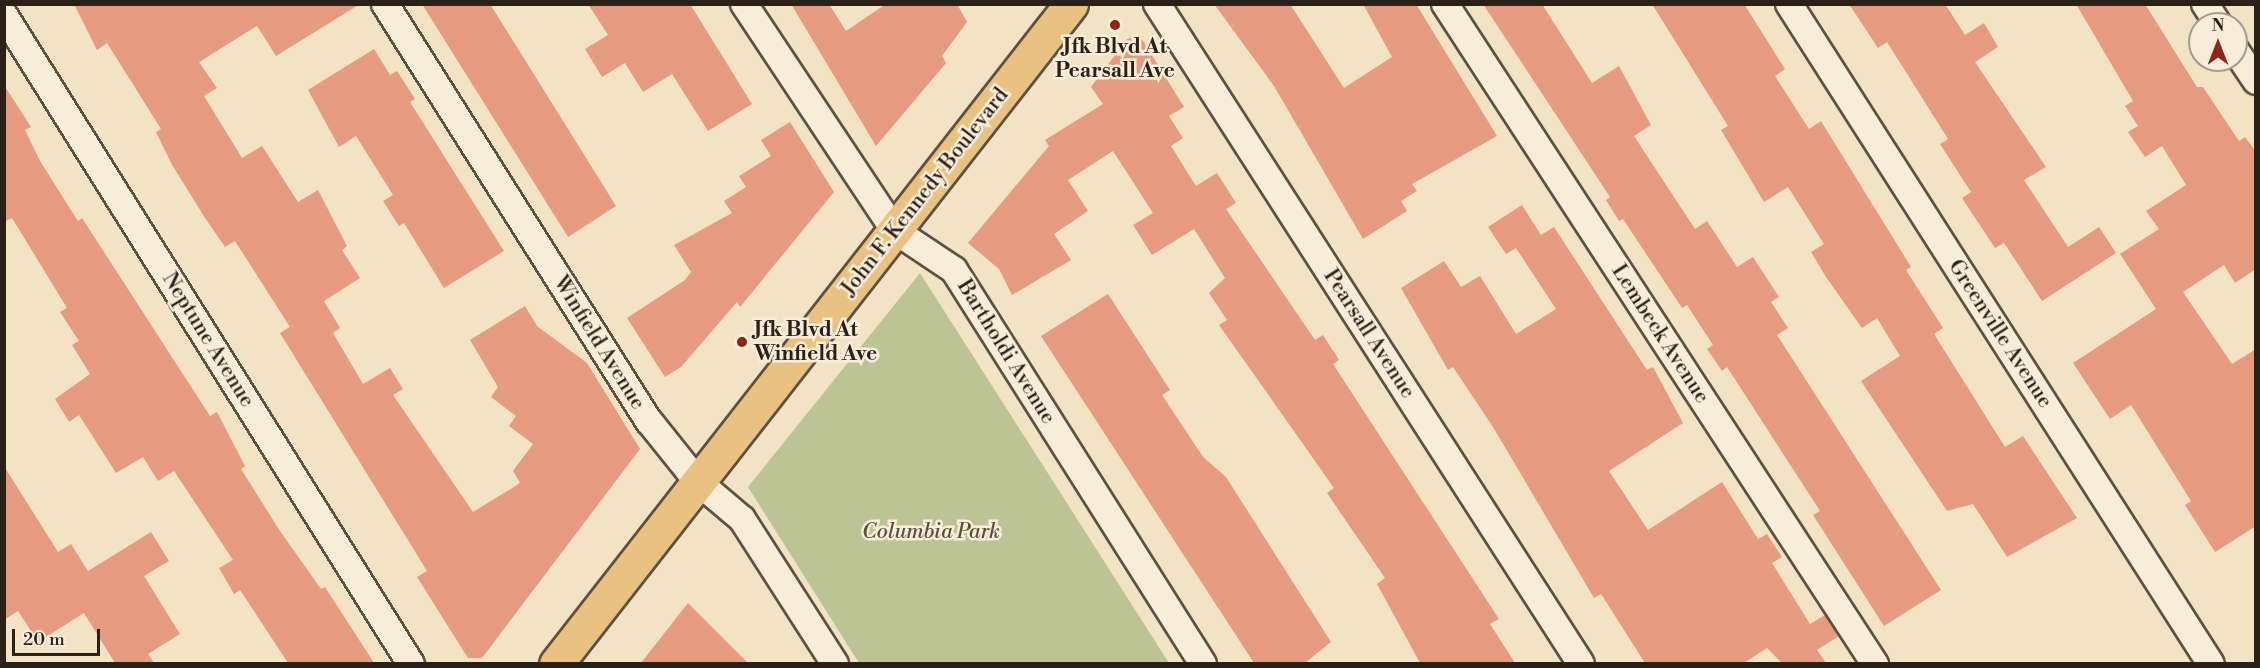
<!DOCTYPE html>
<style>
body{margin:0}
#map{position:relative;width:2260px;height:668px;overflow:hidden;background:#f2e3c4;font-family:"Libre Bodoni",serif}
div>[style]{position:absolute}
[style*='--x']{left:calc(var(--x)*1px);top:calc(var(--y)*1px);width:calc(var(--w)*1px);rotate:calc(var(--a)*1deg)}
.green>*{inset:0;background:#bcc394}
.building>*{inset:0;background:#e69b80}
.roads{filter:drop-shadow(2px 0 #5d5142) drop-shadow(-2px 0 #5d5142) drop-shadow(0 2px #5d5142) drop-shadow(0 -2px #5d5142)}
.minor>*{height:26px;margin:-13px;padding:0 13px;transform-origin:13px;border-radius:13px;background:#f7edd9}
.primary>*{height:33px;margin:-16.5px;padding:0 16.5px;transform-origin:16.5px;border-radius:16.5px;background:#e9c282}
.dots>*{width:16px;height:16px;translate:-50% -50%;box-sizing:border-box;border:3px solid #f7edd9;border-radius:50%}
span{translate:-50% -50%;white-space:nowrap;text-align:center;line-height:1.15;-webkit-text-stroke:5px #f7edd9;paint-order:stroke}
.poi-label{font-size:21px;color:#2b2016;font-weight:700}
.left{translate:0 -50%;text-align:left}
.street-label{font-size:21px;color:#2b2016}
.park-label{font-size:21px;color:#56513c;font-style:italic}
.frame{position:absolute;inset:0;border:6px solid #2b2016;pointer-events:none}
.north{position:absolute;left:2188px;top:12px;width:60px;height:60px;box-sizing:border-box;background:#f7edd9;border:2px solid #a59b8b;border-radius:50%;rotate:0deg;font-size:16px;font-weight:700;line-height:24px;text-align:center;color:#2b2016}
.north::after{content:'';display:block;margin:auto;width:21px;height:27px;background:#8f2418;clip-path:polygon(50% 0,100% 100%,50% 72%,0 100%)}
.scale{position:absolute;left:12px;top:629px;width:88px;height:27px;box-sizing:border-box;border:3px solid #2b2016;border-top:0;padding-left:8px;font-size:18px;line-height:21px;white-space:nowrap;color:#2b2016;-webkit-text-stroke:4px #f7edd9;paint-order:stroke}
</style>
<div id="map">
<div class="green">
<div style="clip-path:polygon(920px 273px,1169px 663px,859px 663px,748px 487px)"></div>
</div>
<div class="building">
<div style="clip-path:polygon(74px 4px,360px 4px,276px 56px,257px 26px,199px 62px,217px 88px,204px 96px,242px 158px,262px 146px,298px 202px,318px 190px,347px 246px,342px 250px,360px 278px,324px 301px,340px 328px,333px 333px,363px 384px,390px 368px,403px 389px,393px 395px,473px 512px,520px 483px,513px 471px,533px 444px,509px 426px,516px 416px,491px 397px,498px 387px,470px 340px,525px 306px,537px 326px,587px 363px,640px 449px,482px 658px,468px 658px,417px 577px,427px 571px,280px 333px,290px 327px,235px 241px,225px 247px,205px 218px,171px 163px,156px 132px,161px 129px,107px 43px,97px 50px)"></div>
<div style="clip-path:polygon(422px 4px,490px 4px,616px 206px,568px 237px)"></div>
<div style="clip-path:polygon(588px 4px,690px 4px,752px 104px,708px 131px,672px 74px,643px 92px,625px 63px,602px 77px,585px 49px,608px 35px)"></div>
<div style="clip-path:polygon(791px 4px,829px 4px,846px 31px,886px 4px,957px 4px,967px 22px,942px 56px,946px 63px,876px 146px)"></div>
<div style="clip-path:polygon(1214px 4px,1290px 4px,1344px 88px,1392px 57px,1363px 4px,1416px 4px,1497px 136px,1412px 184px,1417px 191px,1401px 201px,1407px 211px,1363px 239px,1274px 86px)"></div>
<div style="clip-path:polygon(1483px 4px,1542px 4px,1592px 83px,1619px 66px,1651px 125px,1634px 136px,1695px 229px,1707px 221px,1737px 267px,1753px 257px,1779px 297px,1771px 302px,1788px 328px,1777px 335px,1941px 590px,1884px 626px,1813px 515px,1820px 511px,1791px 466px,1727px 367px,1722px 371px,1707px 349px,1713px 345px,1687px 305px,1682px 308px,1623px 219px,1619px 221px,1606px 200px,1610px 197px)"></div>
<div style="clip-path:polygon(1652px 4px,1744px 4px,1785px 69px,1775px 76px,1809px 129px,1821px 121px,1911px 267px,1906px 270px,1943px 328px,1934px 334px,2005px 447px,2023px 436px,2077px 518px,2007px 557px,1973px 504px,1947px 511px,1861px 381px,1900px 356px,1877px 318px,1862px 328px,1826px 277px,1811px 252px,1824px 244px,1788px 187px,1764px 202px,1721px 130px,1728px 126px)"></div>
<div style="clip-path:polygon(1849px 4px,1945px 4px,1965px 35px,1984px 23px,1998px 47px,1975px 62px,2046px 167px,2024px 180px,2068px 247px,2099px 227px,2116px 253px,2042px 301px,2004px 243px,1995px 248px,1962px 198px,1971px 192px,1940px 144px,1948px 139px,1887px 42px,1878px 48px)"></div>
<div style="clip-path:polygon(2076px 4px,2145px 4px,2197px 87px,2203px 87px,2239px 141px,2245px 137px,2256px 152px,2256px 269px,2235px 283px,2224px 265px,2183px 292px,2232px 364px,2256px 349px,2256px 526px,2215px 552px,2185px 505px,2191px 501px,2131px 405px,2110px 419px,2073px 363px,2156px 309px,2120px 254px,2159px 229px,2146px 211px,2186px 185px,2162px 146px,2145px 157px,2128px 132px,2138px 126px,2125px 106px,2133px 101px)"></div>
<div style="clip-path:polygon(1140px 36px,1184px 107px,1169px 116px,1183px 138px,1171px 146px,1196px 186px,1217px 173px,1236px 203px,1226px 209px,1315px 340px,1323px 335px,1339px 360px,1333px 364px,1499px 619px,1490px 624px,1515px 663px,1420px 663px,1377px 584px,1385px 578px,1327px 493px,1334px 488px,1219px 325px,1227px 320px,1209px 293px,1225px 278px,1194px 229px,1152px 255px,1133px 225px,1153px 213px,1113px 151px,1068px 180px,1088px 211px,1054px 234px,1071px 260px,1012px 295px,999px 269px,968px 243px,1049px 146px,1045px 140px,1103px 104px,1091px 87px,1127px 39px)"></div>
<div style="clip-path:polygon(374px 49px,390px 75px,397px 71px,415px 99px,410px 102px,504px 251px,444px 288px,404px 223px,399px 226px,383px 201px,393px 195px,356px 136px,339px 147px,308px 90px)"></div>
<div style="clip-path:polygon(4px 85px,31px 127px,25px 130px,40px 161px,78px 221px,82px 218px,210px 416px,217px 412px,245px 466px,241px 469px,280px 531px,321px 589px,325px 587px,374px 663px,288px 663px,240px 590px,234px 594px,219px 568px,233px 560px,174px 471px,158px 481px,143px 457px,116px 473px,79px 415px,69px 422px,55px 399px,90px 374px,72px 345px,79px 341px,60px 312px,67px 308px,12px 218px,4px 222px)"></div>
<div style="clip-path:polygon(790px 122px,834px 192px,740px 307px,737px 302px,681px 367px,665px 377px,627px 318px,685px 280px,691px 272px,674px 245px,732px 213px,724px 201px,746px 187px,739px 176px,771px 156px,761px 140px)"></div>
<div style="clip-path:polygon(1522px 205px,1541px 235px,1554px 227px,1647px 370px,1653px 367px,1683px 423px,1609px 471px,1648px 530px,1722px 482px,1758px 539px,1767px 534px,1782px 557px,1772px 563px,1810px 624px,1825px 615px,1839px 636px,1817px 650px,1826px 663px,1782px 663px,1767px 648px,1744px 663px,1645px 663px,1601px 594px,1594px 598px,1493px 427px,1453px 367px,1448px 370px,1401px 288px,1444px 261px,1461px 287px,1480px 276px,1516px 334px,1556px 309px,1516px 248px,1506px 254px,1488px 227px)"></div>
<div style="clip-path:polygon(1108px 294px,1170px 390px,1162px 395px,1203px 457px,1226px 477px,1331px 642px,1305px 663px,1254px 663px,1041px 336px)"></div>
<div style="clip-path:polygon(4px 466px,58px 552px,71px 544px,88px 571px,151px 532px,169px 561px,144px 576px,180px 634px,148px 654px,154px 663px,115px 663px,84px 613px,38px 642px,18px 611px,4px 620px)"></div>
<div style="clip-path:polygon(688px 603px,748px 663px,641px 663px)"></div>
</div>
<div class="roads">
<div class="minor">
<div style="--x:385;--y:4;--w:494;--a:57.7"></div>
<div style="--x:649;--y:421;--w:77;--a:51.3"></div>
<div style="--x:697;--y:481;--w:59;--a:40.2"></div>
<div style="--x:742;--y:519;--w:172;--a:57.3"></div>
<div style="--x:744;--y:4;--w:271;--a:56.4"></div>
<div style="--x:894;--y:230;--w:72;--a:33.7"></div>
<div style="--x:954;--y:270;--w:466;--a:57.7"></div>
<div style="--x:1157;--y:4;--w:784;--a:57.28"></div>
<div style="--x:1445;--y:4;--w:788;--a:56.92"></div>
<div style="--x:1789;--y:4;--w:783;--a:57.41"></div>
<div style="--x:2205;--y:4;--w:24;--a:57"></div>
<div style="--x:4;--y:15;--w:766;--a:57.91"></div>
<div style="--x:2236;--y:51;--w:36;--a:56"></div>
</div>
<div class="primary">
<div style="--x:556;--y:664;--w:837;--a:-52.03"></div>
</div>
</div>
<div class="dots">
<div style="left:1115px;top:25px;background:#8f2418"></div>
<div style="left:742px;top:342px;background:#8f2418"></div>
</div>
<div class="poi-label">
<span style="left:1115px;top:59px">Jfk Blvd At<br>Pearsall Ave</span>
<span class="left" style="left:754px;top:342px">Jfk Blvd At<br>Winfield Ave</span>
</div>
<div class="street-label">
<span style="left:925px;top:192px;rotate:-52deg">John F. Kennedy Boulevard</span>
<span style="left:1369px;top:334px;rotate:57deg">Pearsall Avenue</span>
<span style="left:1660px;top:334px;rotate:57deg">Lembeck Avenue</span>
<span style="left:2000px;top:334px;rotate:57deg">Greenville Avenue</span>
<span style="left:208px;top:340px;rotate:58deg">Neptune Avenue</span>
<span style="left:599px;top:343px;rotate:58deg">Winfield Avenue</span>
<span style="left:1006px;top:352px;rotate:58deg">Bartholdi Avenue</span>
</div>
<div class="park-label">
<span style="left:931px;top:532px">Columbia Park</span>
</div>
<div class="frame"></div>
<div class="north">N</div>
<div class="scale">20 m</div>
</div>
